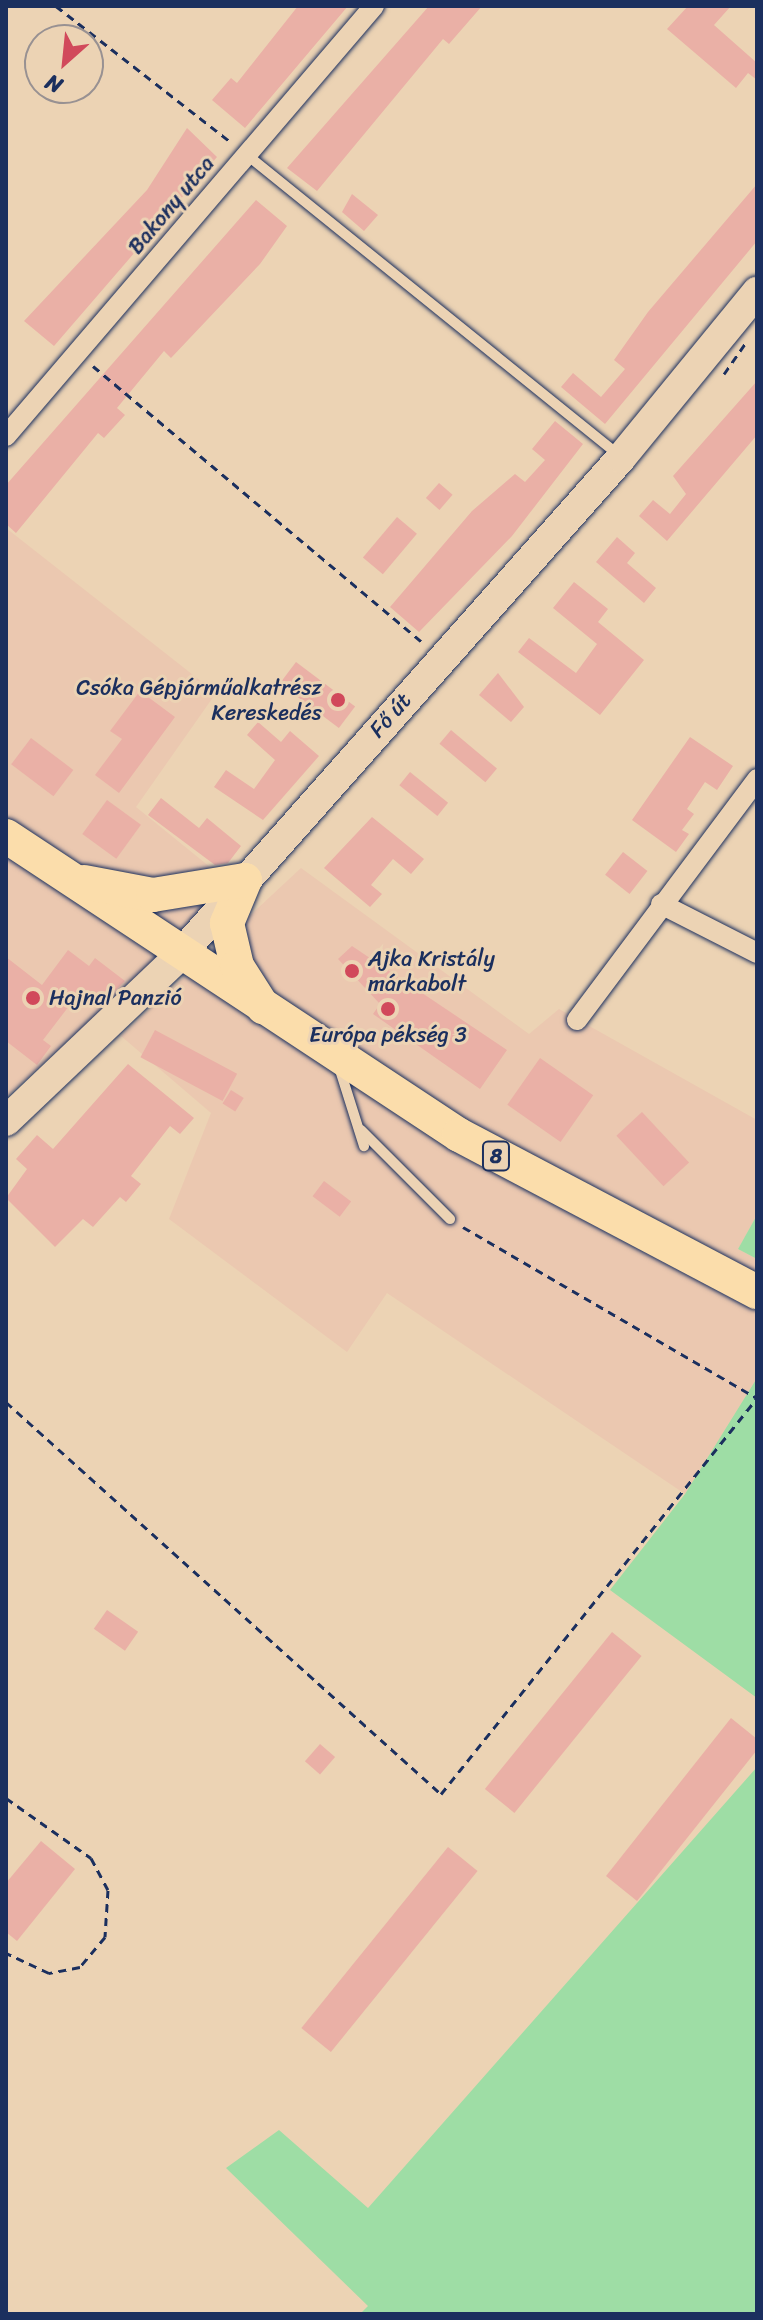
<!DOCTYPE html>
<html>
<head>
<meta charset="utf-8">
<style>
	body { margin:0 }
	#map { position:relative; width:763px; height:2320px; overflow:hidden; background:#ecd3b4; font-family:Sriracha,sans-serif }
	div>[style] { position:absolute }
	.built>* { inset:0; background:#ebc8b0 }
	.green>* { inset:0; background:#9edda5 }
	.building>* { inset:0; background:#eab0a6; transform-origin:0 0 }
	.path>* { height:3px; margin-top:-1.5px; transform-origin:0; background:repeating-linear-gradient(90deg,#1b2f5e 0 8px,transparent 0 14px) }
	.roads { filter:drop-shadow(0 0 2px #1b2f5e) drop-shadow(0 0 2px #1b2f5e) }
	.lane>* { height:10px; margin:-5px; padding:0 5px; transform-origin:5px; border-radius:5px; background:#ecd3b4 }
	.street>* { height:20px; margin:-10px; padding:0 10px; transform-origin:10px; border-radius:10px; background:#ecd3b4 }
	.secondary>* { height:30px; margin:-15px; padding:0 15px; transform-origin:15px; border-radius:15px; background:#ecd3b4 }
	.primary>* { height:34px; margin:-17px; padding:0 17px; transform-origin:17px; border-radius:17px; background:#fbddab }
	.dots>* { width:22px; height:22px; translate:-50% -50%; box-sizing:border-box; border:4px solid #ecd3b4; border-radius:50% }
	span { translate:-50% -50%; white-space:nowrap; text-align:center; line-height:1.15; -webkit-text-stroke:6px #ecd3b4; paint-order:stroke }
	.shield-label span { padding:2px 6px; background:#ecd3b4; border:2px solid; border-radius:6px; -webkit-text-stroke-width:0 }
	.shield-label { font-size:20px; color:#1b2f5e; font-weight:700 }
	.street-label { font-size:22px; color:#1b2f5e }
	.poi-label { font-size:22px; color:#1b2f5e }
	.right { translate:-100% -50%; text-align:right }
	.left { translate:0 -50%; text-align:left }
	.frame { position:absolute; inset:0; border:8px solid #1b2f5e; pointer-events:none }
	.north { position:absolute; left:24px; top:24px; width:80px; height:80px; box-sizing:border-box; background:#ecd3b4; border:2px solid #989192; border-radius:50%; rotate:207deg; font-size:22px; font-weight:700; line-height:32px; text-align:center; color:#1b2f5e }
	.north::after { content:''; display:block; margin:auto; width:28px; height:36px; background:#d1495b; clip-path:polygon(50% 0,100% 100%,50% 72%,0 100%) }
</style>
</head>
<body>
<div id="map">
	<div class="built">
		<i style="clip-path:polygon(6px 528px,216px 693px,136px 807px,226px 880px,159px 958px,6px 1097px)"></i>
		<i style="clip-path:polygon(301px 868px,529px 1034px,559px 1009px,757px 1120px,757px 1215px,738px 1249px,757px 1259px,757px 1378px,685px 1494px,387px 1293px,347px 1352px,169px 1219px,211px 1113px,121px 1036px)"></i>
	</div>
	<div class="green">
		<i style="clip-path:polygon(757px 1215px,757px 1259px,738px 1249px)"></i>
		<i style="clip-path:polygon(757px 1378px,757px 1698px,610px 1590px,685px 1494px)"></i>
		<i style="clip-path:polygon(757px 1767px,757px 2314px,360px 2314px,368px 2306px,226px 2168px,279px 2130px,368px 2208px)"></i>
	</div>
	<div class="building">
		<i style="clip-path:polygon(298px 6px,348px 6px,245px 128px,212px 100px,231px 78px,237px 83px)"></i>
		<i style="clip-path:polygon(429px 6px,482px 6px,449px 44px,443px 39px,317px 191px,287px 168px)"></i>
		<i style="clip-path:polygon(688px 6px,731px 6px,714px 25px,757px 63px,757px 80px,748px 73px,736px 88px,667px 29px)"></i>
		<i style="clip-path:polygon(187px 128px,217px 157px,54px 346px,24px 321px,147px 190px)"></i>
		<i style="clip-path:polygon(757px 184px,757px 241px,605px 424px,561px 387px,573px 373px,601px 397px,625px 369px,614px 360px,648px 312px)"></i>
		<i style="clip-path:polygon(352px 194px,378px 215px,364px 231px,342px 212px)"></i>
		<i style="clip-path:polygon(256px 200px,287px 226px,260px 264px,171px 358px,164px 351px,117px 408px,125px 415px,104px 438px,98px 433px,16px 533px,6px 524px,6px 485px)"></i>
		<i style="clip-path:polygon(757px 381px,757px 435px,667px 541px,639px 516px,653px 500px,670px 514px,686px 494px,673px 476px)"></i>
		<i style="clip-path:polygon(555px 421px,583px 444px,512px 536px,419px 632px,390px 607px,472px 511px,515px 474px,525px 482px,545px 460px,532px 449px)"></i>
		<i style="left:439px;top:483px;width:18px;height:20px;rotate:41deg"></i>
		<i style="left:397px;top:517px;width:26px;height:53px;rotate:40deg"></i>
		<i style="clip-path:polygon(617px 537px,635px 553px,627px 563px,656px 588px,644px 603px,596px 562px)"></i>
		<i style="clip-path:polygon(574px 582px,608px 609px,598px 622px,644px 660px,600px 715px,518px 652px,529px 638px,576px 673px,597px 644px,553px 608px)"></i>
		<i style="left:296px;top:662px;width:74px;height:27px;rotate:37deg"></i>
		<i style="clip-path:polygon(498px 673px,524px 707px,511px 722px,479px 695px)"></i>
		<i style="clip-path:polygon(140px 691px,175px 717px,119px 793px,95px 775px,122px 739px,110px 731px)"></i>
		<i style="clip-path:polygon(258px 722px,281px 742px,290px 731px,319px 756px,263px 820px,214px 787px,226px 770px,254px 789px,275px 760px,247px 735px)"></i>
		<i style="left:451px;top:730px;width:60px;height:18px;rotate:40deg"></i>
		<i style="clip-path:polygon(690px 737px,733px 766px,717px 790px,705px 782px,687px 809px,694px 814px,682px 830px,689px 834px,676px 852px,632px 820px)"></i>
		<i style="left:31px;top:738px;width:53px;height:33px;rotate:37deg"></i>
		<i style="left:410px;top:772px;width:49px;height:17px;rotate:39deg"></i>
		<i style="clip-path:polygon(161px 798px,199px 828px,207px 818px,241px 846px,228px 863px,215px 865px,148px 815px)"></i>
		<i style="left:107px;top:800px;width:42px;height:42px;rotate:36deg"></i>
		<i style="clip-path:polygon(372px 817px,424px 859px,411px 874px,393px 859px,371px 885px,382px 894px,370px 907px,324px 868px)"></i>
		<i style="left:623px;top:852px;width:31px;height:29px;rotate:38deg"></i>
		<i style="clip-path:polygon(352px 946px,507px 1050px,480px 1089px,373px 1014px,380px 1004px,338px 959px)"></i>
		<i style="clip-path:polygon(68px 950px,89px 966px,95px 958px,125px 981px,98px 1008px,79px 993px,43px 1040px,51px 1046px,37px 1065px,6px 1041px,6px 957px,42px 985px)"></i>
		<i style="left:155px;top:1030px;width:93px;height:31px;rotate:28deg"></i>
		<i style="left:540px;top:1058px;width:65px;height:57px;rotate:35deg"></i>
		<i style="clip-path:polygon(128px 1064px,194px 1118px,180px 1134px,170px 1126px,131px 1176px,141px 1184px,126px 1202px,120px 1197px,93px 1227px,83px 1219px,55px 1247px,6px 1198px,27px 1169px,16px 1159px,37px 1135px,53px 1149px)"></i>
		<i style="left:231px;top:1090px;width:15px;height:16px;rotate:32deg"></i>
		<i style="left:642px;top:1112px;width:69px;height:35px;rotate:47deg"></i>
		<i style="left:324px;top:1181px;width:34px;height:19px;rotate:37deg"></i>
		<i style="left:107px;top:1610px;width:38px;height:23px;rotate:35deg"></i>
		<i style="left:612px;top:1632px;width:38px;height:202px;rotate:39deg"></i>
		<i style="clip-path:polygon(731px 1718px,757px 1739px,757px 1750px,637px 1901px,606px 1876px)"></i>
		<i style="left:320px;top:1744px;width:20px;height:23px;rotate:41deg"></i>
		<i style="clip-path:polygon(41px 1841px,75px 1869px,17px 1941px,6px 1932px,6px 1883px)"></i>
		<i style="left:448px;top:1847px;width:38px;height:233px;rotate:39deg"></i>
	</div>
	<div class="path">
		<i style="left:56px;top:6px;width:222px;rotate:37.9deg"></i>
		<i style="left:93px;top:366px;width:432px;rotate:40deg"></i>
		<i style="left:724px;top:374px;width:40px;rotate:-55.1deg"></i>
		<i style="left:463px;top:1227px;width:340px;rotate:30.2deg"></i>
		<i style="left:6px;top:1402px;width:586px;rotate:42.02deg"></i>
		<i style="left:441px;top:1794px;width:507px;rotate:-51.41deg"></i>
		<i style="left:6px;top:1798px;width:104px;rotate:35.2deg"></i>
		<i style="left:91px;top:1858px;width:36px;rotate:62deg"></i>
		<i style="left:108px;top:1890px;width:47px;rotate:93.7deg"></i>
		<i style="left:105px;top:1937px;width:39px;rotate:130deg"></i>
		<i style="left:80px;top:1967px;width:32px;rotate:169deg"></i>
		<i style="left:49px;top:1973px;width:47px;rotate:-155.1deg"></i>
	</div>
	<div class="roads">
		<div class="lane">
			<i style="left:247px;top:155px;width:479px;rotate:38.9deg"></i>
			<i style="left:340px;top:1070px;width:80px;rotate:72.5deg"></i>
			<i style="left:361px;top:1130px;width:126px;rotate:45deg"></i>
		</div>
		<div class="street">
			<i style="left:6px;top:436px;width:566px;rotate:-49.44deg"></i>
			<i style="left:661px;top:904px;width:108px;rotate:27deg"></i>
			<i style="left:577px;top:1020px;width:301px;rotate:-53.2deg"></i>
		</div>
		<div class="secondary">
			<i style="left:6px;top:1121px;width:239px;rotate:-43.6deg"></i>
			<i style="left:179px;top:956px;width:666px;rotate:-48.41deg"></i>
			<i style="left:621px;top:458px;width:215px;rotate:-50.7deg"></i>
		</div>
		<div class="primary">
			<i style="left:6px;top:836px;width:543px;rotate:33.43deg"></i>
			<i style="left:459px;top:1135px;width:337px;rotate:27.8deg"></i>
			<i style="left:245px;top:880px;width:47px;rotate:112.7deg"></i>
			<i style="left:227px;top:923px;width:44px;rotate:76.9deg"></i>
			<i style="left:237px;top:966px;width:49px;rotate:57.6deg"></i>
			<i style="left:84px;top:882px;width:70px;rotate:10.7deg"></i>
			<i style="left:153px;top:895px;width:93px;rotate:-9.3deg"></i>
		</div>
	</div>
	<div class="dots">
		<i style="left:338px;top:700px;background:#d1495b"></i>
		<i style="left:352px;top:971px;background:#d1495b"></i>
		<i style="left:33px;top:998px;background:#d1495b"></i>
		<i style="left:388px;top:1009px;background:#d1495b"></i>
	</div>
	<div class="shield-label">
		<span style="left:496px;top:1156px">8</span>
	</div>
	<div class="street-label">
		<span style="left:171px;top:205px;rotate:-50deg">Bakony utca</span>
		<span style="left:390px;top:715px;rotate:-49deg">Fő út</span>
	</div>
	<div class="poi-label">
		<span class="right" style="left:322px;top:700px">Csóka Gépjárműalkatrész<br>Kereskedés</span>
		<span class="left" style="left:368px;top:971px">Ajka Kristály<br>márkabolt</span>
		<span class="left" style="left:49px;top:998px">Hajnal Panzió</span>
		<span style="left:388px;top:1035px">Európa pékség 3</span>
	</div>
	<div class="frame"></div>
	<div class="north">N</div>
</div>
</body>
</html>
